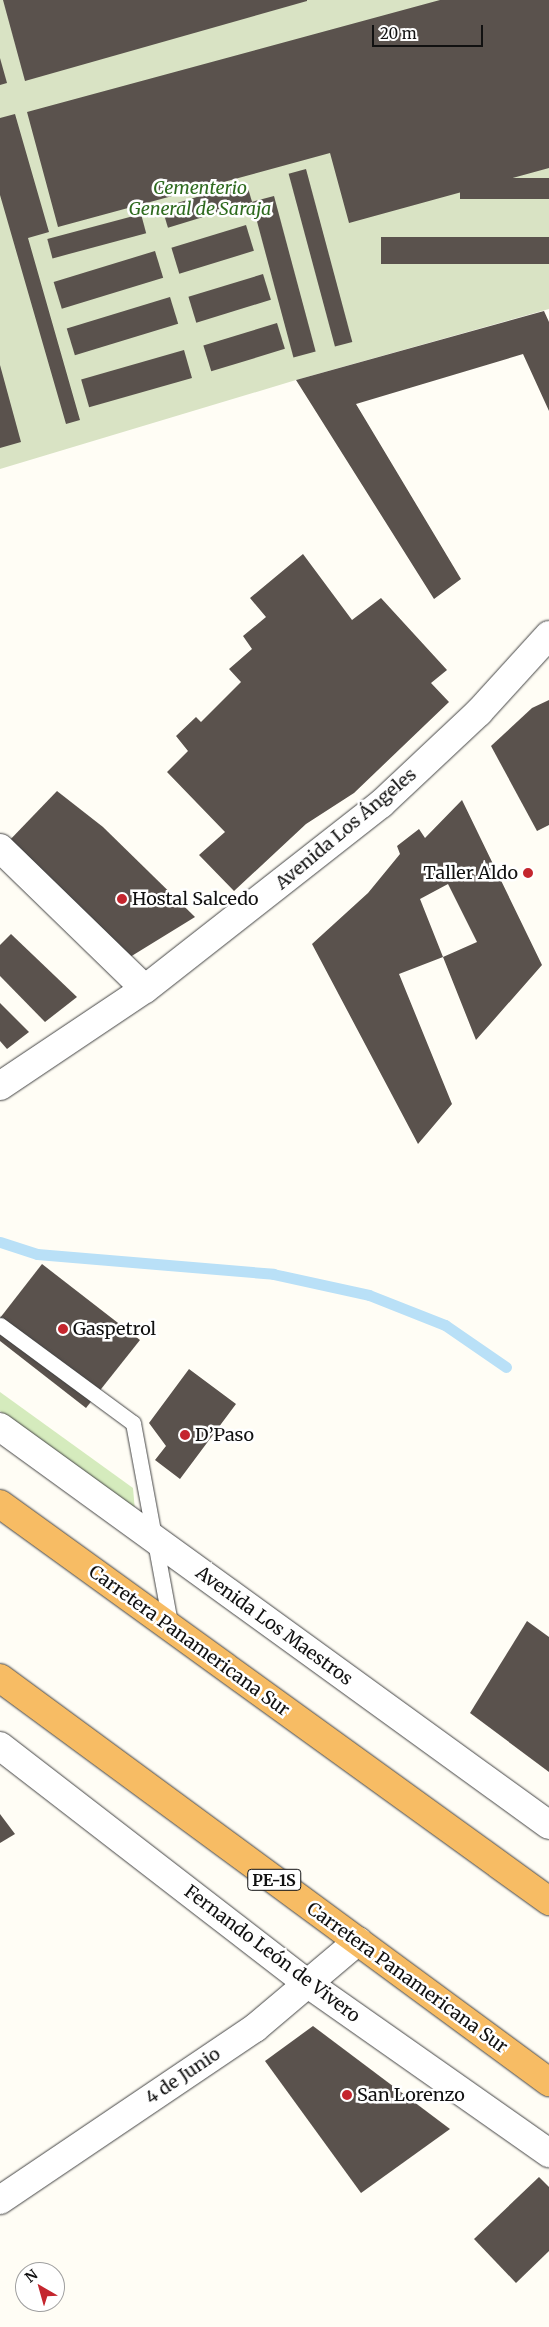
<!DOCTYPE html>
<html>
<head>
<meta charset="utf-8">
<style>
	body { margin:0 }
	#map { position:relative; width:549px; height:2327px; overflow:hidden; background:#fffdf5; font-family:Merriweather,serif }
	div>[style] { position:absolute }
	.green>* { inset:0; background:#d5ebbd }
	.cemetery>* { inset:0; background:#d9e3c4 }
	.stream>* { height:11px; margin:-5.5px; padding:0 5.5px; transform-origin:5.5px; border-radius:5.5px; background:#b9e0f7 }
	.building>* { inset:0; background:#5a524d; transform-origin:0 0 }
	.roads { filter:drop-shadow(0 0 1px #444) drop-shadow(0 0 1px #444) }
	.service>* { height:15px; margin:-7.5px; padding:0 7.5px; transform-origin:7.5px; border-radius:7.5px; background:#fff }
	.minor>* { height:28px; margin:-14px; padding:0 14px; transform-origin:14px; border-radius:14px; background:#fff }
	.tertiary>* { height:28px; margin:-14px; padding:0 14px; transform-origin:14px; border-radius:14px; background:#fff }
	.trunk>* { height:28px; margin:-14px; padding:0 14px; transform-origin:14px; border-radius:14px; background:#f7bc64 }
	.dots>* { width:14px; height:14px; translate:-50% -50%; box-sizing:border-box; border:2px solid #fff; border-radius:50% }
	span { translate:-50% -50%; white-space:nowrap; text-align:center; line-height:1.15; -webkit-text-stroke:5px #fff; paint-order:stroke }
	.shield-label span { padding:1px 4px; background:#fff; border:1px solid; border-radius:4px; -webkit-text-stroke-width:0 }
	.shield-label { font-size:16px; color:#111; font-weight:700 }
	.park-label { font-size:18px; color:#2f6b1f; font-style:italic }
	.street-label { font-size:18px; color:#111 }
	.poi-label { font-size:18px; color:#111 }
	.right { translate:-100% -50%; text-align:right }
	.left { translate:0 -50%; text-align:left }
	.north { position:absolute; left:15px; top:2262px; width:50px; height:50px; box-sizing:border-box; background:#fff; border:1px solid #a0a0a0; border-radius:50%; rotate:322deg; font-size:14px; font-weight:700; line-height:20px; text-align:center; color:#111 }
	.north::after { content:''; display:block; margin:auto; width:18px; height:22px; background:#c4262e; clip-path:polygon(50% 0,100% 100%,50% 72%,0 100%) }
	.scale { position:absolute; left:372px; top:25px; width:111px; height:22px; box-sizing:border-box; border:2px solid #111; border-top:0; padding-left:6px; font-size:15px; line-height:18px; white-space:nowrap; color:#111; -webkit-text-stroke:4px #fff; paint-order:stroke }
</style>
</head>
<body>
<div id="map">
	<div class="green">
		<i style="clip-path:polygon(0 1392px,133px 1488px,135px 1511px,0 1411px)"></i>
	</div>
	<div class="cemetery">
		<i style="clip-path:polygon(0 0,549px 0,549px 309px,296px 380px,0 469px)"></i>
	</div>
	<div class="stream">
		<i style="left:0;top:1242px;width:39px;rotate:18deg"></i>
		<i style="left:37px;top:1254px;width:237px;rotate:4.8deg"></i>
		<i style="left:273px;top:1274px;width:98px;rotate:12.3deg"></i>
		<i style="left:369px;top:1295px;width:82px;rotate:21.5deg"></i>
		<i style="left:445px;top:1325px;width:74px;rotate:34.5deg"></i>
	</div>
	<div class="building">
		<i style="clip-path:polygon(3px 0,307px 0,307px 1px,25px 81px)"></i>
		<i style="clip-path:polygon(440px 0,549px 0,549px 168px,349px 223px,330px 153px,58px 227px,27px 112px)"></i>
		<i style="clip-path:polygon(0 58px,7px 83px,0 85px)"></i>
		<i style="clip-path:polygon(15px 114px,49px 232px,28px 238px,80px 420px,66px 424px,0 195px,0 118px)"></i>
		<i style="left:306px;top:169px;width:179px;height:18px;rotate:75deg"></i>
		<i style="left:549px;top:178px;width:21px;height:89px;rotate:90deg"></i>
		<i style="left:246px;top:182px;width:21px;height:88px;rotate:73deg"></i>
		<i style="left:274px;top:196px;width:161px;height:23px;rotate:75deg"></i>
		<i style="left:141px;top:214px;width:20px;height:97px;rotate:75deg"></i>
		<i style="left:246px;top:225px;width:27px;height:78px;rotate:73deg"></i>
		<i style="left:549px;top:237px;width:27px;height:168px;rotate:90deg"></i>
		<i style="left:155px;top:251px;width:28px;height:106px;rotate:73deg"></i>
		<i style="left:263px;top:274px;width:27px;height:78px;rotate:73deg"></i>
		<i style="left:170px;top:297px;width:28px;height:108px;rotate:73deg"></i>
		<i style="clip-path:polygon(544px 311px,549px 322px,549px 411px,523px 354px,356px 404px,461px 579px,434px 599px,296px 380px)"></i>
		<i style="left:277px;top:323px;width:27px;height:77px;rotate:73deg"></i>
		<i style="left:184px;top:350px;width:29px;height:107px;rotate:74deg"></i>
		<i style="clip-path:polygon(0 365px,21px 442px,0 448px)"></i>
		<i style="clip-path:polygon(303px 554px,352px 620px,381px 598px,447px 670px,431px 683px,449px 702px,354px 793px,306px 824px,234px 891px,199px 855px,225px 832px,167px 772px,188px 751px,176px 736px,196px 717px,201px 722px,241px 682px,229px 669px,252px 649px,243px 636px,266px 617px,250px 598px)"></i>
		<i style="clip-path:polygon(549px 700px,549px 825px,537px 831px,491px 746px,532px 708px)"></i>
		<i style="clip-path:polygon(57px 791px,103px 827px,195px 917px,130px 957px,6px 844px)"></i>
		<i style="clip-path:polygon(evenodd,462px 800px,542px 965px,476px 1040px,443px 957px,399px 974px,452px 1104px,418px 1144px,312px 944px,368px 893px,400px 854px,397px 846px,419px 829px,425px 838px,462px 800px,448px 884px,477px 942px,443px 957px,420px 899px,448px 884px)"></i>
		<i style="clip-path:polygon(11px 934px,77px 997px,45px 1022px,0 976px,0 945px)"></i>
		<i style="clip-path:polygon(0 1003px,29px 1032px,7px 1049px,0 1041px)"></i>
		<i style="clip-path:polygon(42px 1264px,140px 1340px,86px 1408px,0 1341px,0 1318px)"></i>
		<i style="clip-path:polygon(189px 1369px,236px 1404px,180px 1479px,155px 1460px,166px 1446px,149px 1423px)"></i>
		<i style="clip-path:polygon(527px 1621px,549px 1637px,549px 1772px,470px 1713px)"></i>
		<i style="clip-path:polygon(0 1814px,15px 1834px,0 1843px)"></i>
		<i style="clip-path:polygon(313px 2026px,450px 2129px,361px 2193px,265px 2061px)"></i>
		<i style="clip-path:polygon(539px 2177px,549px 2187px,549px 2251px,516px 2283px,474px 2239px)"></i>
	</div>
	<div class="roads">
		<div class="service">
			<i style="left:0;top:1325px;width:165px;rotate:36.4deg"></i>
			<i style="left:133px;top:1423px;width:208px;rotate:79.5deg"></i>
		</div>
		<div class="minor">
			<i style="left:0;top:848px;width:202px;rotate:44.2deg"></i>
			<i style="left:0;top:1427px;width:678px;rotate:35.94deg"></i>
			<i style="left:0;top:1746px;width:388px;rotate:37.7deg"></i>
			<i style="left:307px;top:1983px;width:296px;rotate:35.1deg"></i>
			<i style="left:0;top:2200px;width:308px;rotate:-34deg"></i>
			<i style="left:255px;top:2028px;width:135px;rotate:-40.2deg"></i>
		</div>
		<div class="tertiary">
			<i style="left:0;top:1086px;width:174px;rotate:-33.8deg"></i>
			<i style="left:145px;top:989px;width:300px;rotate:-38.1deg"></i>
			<i style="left:381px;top:804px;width:134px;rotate:-43.2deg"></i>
			<i style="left:479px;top:712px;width:104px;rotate:-47.7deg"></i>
		</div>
		<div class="trunk">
			<i style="left:0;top:1504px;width:678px;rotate:35.87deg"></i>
			<i style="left:0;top:1678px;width:682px;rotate:36.35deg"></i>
		</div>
	</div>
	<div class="dots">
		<i style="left:528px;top:873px;background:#c4262e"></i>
		<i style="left:122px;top:899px;background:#c4262e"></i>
		<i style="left:63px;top:1329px;background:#c4262e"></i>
		<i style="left:185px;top:1435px;background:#c4262e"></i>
		<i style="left:347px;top:2095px;background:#c4262e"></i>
	</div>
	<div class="shield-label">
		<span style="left:274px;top:1880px">PE-1S</span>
	</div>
	<div class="park-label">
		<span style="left:200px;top:199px">Cementerio<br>General de Saraja</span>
	</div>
	<div class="street-label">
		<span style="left:346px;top:829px;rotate:-40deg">Avenida Los Ángeles</span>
		<span style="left:274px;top:1626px;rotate:36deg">Avenida Los Maestros</span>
		<span style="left:189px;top:1641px;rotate:36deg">Carretera Panamericana Sur</span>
		<span style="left:272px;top:1954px;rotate:37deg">Fernando León de Vivero</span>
		<span style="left:407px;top:1978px;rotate:36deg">Carretera Panamericana Sur</span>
		<span style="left:183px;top:2076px;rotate:-34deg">4 de Junio</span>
	</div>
	<div class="poi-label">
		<span class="right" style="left:518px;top:873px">Taller Aldo</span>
		<span class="left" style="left:132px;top:899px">Hostal Salcedo</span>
		<span class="left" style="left:73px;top:1329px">Gaspetrol</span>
		<span class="left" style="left:195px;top:1435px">D’Paso</span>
		<span class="left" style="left:357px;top:2095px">San Lorenzo</span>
	</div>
	<div class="north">N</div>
	<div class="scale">20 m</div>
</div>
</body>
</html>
